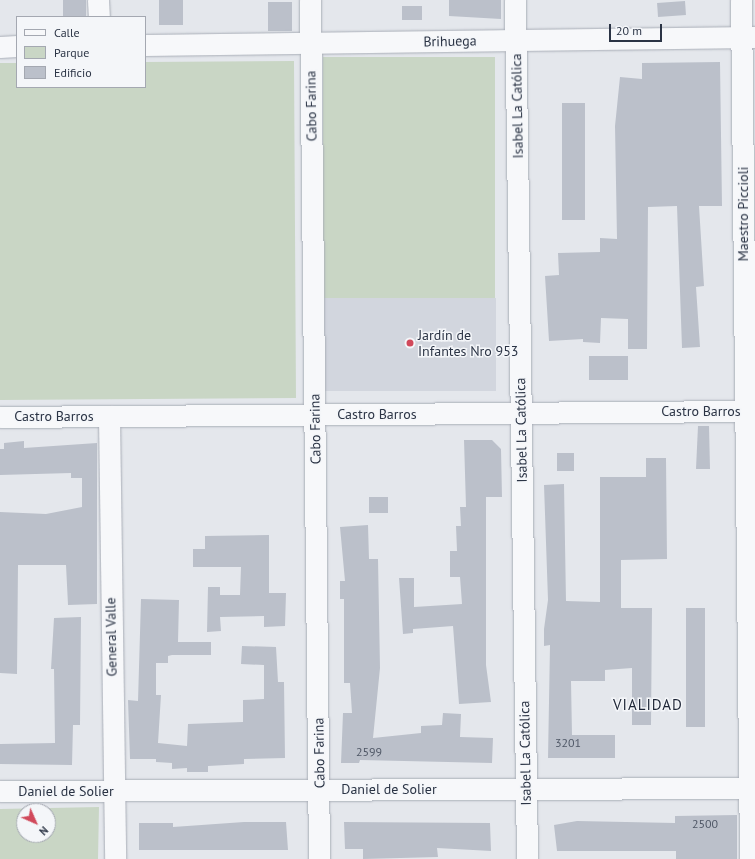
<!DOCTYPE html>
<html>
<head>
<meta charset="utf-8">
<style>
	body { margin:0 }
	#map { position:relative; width:755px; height:859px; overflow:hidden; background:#e4e7ec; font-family:"PT Sans",sans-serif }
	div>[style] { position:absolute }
	.built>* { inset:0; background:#d2d6de; transform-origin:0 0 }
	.green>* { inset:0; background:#c9d6c5; transform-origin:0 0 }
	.building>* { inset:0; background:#bbc0ca; transform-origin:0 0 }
	.roads { filter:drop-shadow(0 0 1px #a9aeb7) drop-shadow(0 0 1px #a9aeb7) }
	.minor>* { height:21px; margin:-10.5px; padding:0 10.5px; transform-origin:10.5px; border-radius:10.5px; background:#f7f8fa }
	.dots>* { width:11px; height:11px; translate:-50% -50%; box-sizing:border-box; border:2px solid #f4f6f9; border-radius:50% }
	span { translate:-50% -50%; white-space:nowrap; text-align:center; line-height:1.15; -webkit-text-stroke:3px #f4f6f9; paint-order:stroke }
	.number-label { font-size:12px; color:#4f5766 }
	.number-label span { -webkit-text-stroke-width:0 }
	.street-label { font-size:14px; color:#2b3445 }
	.poi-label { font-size:14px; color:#2b3445 }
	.left { translate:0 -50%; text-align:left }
	.neighbourhood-label { font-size:15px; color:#1d2536; letter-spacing:1px }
	.legend { position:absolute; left:16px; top:16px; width:130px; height:72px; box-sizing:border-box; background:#f4f6f9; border:1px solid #a4a8b1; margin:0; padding:5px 7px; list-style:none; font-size:12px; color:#2b3445 }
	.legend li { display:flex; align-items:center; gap:8px; height:20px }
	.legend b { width:20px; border:1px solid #a4a8b1 }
	.north { position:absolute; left:16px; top:803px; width:40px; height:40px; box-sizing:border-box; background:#f4f6f9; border:1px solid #a4a8b1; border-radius:50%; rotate:135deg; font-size:11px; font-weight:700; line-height:16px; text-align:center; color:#2b3445 }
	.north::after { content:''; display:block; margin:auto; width:14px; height:18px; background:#d1495b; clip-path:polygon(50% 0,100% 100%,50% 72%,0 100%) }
	.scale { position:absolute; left:609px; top:24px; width:53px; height:18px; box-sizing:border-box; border:2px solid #2b3445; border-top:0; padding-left:5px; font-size:12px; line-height:14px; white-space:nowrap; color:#2b3445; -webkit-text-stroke:3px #f4f6f9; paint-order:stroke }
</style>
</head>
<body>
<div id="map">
	<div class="built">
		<i style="left:496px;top:298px;width:93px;height:172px;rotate:90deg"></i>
	</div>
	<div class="green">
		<i style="left:495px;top:57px;width:241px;height:172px;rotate:90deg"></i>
		<i style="clip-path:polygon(294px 61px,296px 398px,0 400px,0 63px,17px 63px,17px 87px,145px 87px,145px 62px)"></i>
		<i style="clip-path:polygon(evenodd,99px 807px,98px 859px,0 859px,0 809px,99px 807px,24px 811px,48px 811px,48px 835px,24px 835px,24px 811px)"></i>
	</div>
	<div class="building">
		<i style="left:63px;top:0;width:23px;height:17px"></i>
		<i style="left:159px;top:0;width:24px;height:25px"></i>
		<i style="clip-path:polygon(449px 0,501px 0,501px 19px,449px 16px)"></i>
		<i style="left:685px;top:1px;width:14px;height:28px;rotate:86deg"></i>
		<i style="left:268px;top:2px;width:24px;height:29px"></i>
		<i style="left:402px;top:6px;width:20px;height:14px"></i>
		<i style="clip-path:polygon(720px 62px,722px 206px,699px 206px,704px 286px,696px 287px,700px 347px,682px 348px,677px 206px,648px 207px,647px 349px,628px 349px,628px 319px,601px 318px,600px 343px,583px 342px,583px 339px,549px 341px,545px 276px,559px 275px,558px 253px,600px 252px,600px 238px,617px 239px,615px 126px,620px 77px,642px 79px,642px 63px)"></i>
		<i style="left:562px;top:103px;width:23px;height:117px"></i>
		<i style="left:628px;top:356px;width:24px;height:39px;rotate:90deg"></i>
		<i style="clip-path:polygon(698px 426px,709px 426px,710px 469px,696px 469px)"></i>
		<i style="clip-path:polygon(464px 440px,492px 440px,501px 449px,502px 497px,486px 497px,486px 665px,491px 702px,459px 704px,453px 626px,413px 629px,413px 633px,403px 634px,399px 578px,414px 578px,414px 607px,462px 604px,460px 577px,450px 577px,450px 551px,457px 551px,456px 526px,461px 526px,460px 507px,466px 507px)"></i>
		<i style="clip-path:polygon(24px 441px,24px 448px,97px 443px,97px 604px,68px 605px,66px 565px,18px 565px,17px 674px,0 673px,0 512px,46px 514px,82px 507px,82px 478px,71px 478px,71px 473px,0 475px,0 449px,4px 449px,4px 443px)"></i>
		<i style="left:557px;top:453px;width:17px;height:18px"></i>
		<i style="clip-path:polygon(646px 458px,666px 458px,667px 559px,621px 560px,621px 608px,652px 608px,651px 725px,632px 725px,632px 668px,605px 670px,605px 681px,571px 681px,572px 735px,615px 735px,615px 758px,548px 758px,550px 645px,544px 646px,544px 629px,548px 600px,544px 485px,564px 484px,566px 601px,600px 602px,600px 477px,646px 477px)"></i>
		<i style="left:369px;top:497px;width:19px;height:16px"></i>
		<i style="clip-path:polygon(368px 525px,369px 559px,378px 559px,380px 668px,373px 738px,421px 733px,421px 726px,442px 725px,443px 713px,461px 714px,460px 737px,493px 738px,492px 763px,360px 760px,359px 763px,341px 763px,343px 713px,352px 713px,350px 683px,344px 683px,344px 599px,340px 599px,340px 581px,345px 581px,340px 527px)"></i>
		<i style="clip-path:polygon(269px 535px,269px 593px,286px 593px,285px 626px,264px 627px,264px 616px,220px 617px,221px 631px,207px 632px,208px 587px,220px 587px,220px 595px,240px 595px,241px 567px,193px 567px,193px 549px,205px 549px,205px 536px)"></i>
		<i style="clip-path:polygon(141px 599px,179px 600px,178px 642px,211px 642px,211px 655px,172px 655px,168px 656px,168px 663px,156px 663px,156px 695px,161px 695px,158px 743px,187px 746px,188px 724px,243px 722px,243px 700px,264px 699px,264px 665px,241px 664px,242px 646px,276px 647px,278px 682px,284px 682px,285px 758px,244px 759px,244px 764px,208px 766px,208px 772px,187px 772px,187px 768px,172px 769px,172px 763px,156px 762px,156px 759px,130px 759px,128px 700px,138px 701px)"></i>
		<i style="left:686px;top:608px;width:19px;height:119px"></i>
		<i style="clip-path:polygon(81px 617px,80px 725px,73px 725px,72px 765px,0 764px,0 744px,55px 743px,54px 669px,51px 669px,54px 618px)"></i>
		<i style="clip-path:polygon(737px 815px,737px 859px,676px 859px,676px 851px,557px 851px,554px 825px,577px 821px,675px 823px,675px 816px)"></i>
		<i style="clip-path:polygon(244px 822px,286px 822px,288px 850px,139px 850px,139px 823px,173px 823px,173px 827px)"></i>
		<i style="clip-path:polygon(344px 822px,490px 823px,491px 851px,437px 848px,438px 857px,363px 859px,363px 849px,345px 849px)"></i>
	</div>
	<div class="roads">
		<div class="minor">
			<i style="left:98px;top:0;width:17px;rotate:87deg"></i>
			<i style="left:310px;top:0;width:859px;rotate:89.4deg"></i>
			<i style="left:515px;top:0;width:859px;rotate:89.2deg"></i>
			<i style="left:741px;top:0;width:859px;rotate:89.4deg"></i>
			<i style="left:145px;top:45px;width:609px;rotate:-0.75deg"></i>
			<i style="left:0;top:47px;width:17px;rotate:-3deg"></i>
			<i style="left:109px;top:416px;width:443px;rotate:89.2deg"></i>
			<i style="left:0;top:417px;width:755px;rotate:-0.46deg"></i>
			<i style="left:0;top:791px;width:755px;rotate:-0.23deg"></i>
		</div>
	</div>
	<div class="dots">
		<i style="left:410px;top:343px;background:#d1495b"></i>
	</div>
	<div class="number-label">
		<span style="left:568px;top:743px">3201</span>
		<span style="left:369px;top:752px">2599</span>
		<span style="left:705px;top:824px">2500</span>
	</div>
	<div class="street-label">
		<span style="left:450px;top:41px;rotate:-1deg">Brihuega</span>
		<span style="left:311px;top:106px;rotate:-91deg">Cabo Farina</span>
		<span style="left:517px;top:106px;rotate:-91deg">Isabel La Católica</span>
		<span style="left:743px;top:214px;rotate:-90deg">Maestro Piccioli</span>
		<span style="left:701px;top:411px">Castro Barros</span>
		<span style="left:377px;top:414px">Castro Barros</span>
		<span style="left:54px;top:416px">Castro Barros</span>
		<span style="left:315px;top:429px;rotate:-91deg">Cabo Farina</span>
		<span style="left:521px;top:430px;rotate:-91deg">Isabel La Católica</span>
		<span style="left:111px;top:637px;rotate:-91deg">General Valle</span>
		<span style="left:319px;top:753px;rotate:-91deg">Cabo Farina</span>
		<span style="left:525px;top:753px;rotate:-91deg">Isabel La Católica</span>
		<span style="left:389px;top:789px">Daniel de Solier</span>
		<span style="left:66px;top:791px">Daniel de Solier</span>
	</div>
	<div class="poi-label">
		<span class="left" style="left:418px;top:343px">Jardín de<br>Infantes Nro 953</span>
	</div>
	<div class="neighbourhood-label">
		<span style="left:648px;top:705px">VIALIDAD</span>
	</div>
	<ul class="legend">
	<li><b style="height:5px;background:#f7f8fa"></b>Calle</li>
	<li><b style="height:11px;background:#c9d6c5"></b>Parque</li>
	<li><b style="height:11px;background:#bbc0ca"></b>Edificio</li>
	</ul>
	<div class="north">N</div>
	<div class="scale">20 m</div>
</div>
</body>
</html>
